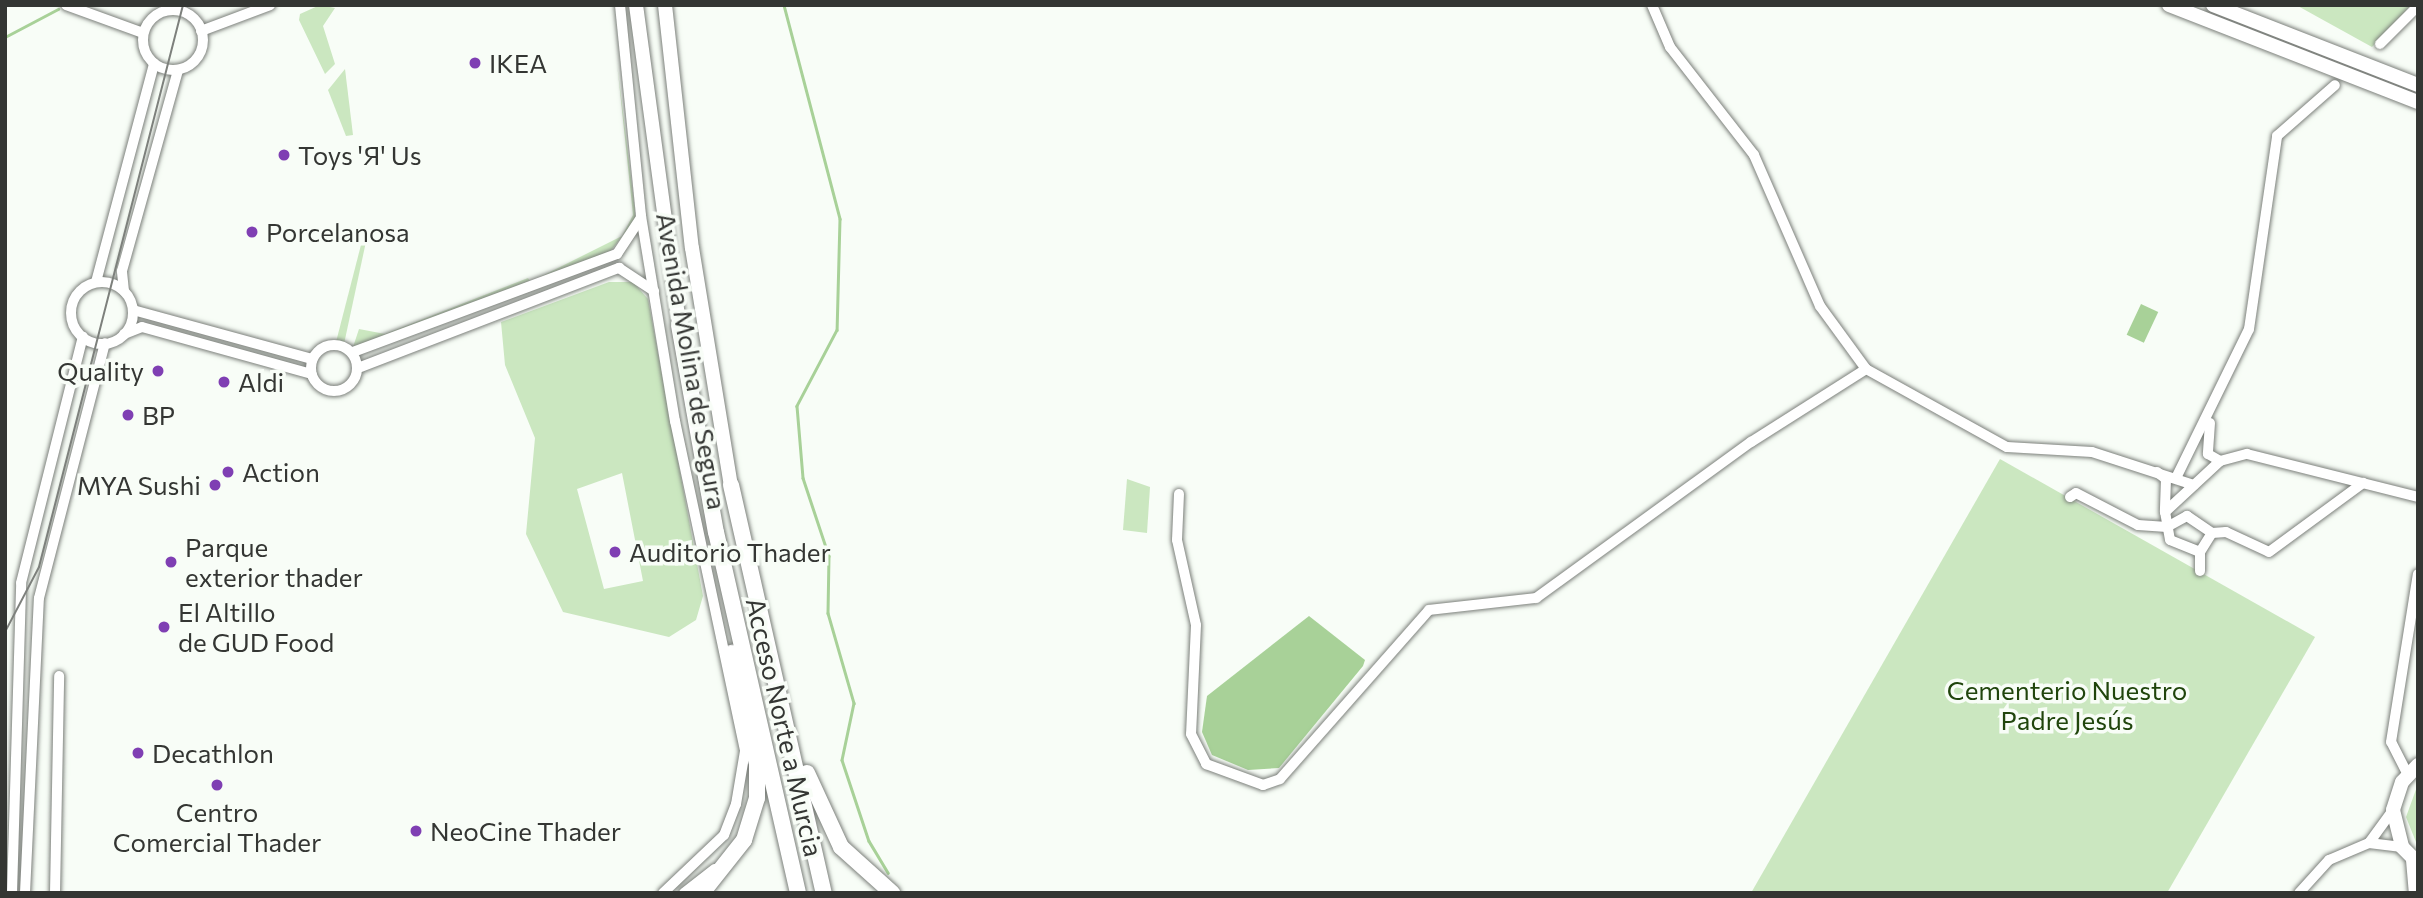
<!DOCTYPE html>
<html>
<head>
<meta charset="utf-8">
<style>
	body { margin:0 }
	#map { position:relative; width:2423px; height:898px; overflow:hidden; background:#f8fdf7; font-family:Commissioner,sans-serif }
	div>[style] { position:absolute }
	.green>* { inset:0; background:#cbe7c0 }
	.water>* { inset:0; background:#a8d198; transform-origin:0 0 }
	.stream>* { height:2.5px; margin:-1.25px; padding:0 1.25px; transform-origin:1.25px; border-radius:1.25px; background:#a8d198 }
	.roads { filter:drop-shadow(0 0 2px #7c807b) drop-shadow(0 0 2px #7c807b) }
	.minor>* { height:10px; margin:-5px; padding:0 5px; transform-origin:5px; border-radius:5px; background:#fff }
	.minor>.ring { margin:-5px; padding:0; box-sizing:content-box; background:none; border:10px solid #fff; border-radius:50% }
	.major>* { height:14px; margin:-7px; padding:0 7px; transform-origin:7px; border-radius:7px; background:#fff }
	.highway>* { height:16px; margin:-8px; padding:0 8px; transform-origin:8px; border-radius:8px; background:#fff }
	.tram>* { height:2px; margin:-1px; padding:0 1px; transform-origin:1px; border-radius:1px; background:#7d807c }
	.dots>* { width:19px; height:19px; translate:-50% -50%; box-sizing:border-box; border:4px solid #f8fdf7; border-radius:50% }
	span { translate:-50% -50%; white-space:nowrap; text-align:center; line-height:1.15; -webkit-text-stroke:7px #f8fdf7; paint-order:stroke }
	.poi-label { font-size:26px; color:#343633 }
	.left { translate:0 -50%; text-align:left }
	.right { translate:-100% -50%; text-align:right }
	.street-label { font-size:26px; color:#343633 }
	.park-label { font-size:26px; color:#20450c }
	.frame { position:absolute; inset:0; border:7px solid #343633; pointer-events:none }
</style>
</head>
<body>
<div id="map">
	<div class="green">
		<i style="clip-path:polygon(320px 5px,335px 8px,323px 26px,335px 64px,325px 74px,299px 20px,300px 14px)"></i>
		<i style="clip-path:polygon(2296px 5px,2411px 5px,2372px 47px)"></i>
		<i style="clip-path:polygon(617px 63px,636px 219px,609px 253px,538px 278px,622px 236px,633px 215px)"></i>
		<i style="clip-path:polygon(345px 69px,353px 135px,346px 136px,328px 90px)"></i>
		<i style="clip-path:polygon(367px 237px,344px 344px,336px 342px,362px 241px)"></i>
		<i style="clip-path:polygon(528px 278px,530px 281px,352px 350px,359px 329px,385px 334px)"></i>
		<i style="clip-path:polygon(evenodd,609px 282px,633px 282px,648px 299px,703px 596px,696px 620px,669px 637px,563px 612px,526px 534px,535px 438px,505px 365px,501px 322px,609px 282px,622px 473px,643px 581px,604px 589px,577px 489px,622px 473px)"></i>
		<i style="clip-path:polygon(2000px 459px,2315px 637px,2167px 893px,1751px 893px)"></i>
		<i style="clip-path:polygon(1127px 479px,1150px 487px,1147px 533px,1123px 530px)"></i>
		<i style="clip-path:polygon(2418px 784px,2418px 847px,2406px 817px)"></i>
	</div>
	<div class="water">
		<i style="left:2141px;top:304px;width:19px;height:34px;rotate:25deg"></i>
		<i style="clip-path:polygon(1309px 616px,1365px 660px,1363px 666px,1279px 768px,1248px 770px,1212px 755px,1202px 732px,1207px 696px)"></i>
	</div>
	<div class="stream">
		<i style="left:784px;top:5px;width:221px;rotate:75.3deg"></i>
		<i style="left:840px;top:219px;width:111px;rotate:91.5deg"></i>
		<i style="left:837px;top:330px;width:86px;rotate:117.8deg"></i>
		<i style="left:797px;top:406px;width:72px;rotate:85.2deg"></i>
		<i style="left:803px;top:478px;width:82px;rotate:71.6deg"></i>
		<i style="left:829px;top:556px;width:57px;rotate:91deg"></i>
		<i style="left:828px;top:613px;width:94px;rotate:73.9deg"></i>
		<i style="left:854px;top:703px;width:58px;rotate:101.9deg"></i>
		<i style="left:842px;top:760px;width:85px;rotate:71.6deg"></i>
		<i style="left:869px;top:841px;width:37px;rotate:59deg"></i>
		<i style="left:5px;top:37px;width:60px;rotate:-27.8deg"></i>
	</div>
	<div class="roads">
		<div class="minor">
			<i style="left:66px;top:5px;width:82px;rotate:20deg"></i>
			<i style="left:620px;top:5px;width:212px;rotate:84.3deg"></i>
			<i style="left:641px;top:216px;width:208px;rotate:80.6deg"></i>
			<i style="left:675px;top:421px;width:337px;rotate:78deg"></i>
			<i style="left:745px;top:751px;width:54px;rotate:99.6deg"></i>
			<i style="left:736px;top:804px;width:33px;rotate:111deg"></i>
			<i style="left:724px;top:835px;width:84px;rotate:136.4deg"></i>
			<i style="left:1652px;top:5px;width:46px;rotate:66.8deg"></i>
			<i style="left:1670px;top:47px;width:137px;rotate:52.1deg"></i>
			<i style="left:1754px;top:155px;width:165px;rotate:66.4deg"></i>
			<i style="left:1820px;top:306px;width:78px;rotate:53.9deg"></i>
			<i style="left:1866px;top:369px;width:161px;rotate:29deg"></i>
			<i style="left:2007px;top:447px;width:85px;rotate:3.4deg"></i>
			<i style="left:2092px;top:452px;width:107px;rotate:17.9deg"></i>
			<i class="ring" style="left:143px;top:10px;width:50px;height:50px"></i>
			<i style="left:201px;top:31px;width:74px;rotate:-20.6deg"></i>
			<i style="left:2380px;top:44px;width:54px;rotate:-45deg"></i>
			<i style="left:96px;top:282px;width:226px;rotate:-75.1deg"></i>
			<i class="ring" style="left:71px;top:282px;width:52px;height:52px"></i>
			<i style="left:124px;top:291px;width:20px;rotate:-96deg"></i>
			<i style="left:122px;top:271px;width:209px;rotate:-74.4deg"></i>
			<i style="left:133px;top:310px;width:186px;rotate:15.3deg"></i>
			<i style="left:124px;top:334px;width:19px;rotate:-21deg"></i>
			<i style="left:142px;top:327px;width:176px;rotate:15.5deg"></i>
			<i class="ring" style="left:311px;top:345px;width:36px;height:36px"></i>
			<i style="left:353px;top:352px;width:282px;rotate:-20.4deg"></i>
			<i style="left:617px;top:254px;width:42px;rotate:-56.7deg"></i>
			<i style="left:358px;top:368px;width:280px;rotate:-21deg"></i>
			<i style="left:619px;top:268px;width:42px;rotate:33.3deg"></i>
			<i style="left:2210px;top:423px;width:31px;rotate:94deg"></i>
			<i style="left:2208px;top:454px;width:14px;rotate:30deg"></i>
			<i style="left:2157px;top:472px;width:11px;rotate:38deg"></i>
			<i style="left:2166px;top:479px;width:33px;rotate:92deg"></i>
			<i style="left:2176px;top:478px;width:166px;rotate:-63.9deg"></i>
			<i style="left:2249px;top:329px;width:195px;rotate:-81.7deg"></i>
			<i style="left:2277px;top:136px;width:77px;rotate:-41.3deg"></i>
			<i style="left:1179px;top:494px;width:46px;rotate:92.5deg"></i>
			<i style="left:1177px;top:540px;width:87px;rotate:77.4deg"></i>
			<i style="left:1196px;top:625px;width:109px;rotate:92.6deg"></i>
			<i style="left:1191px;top:734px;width:34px;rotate:63deg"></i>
			<i style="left:1206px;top:764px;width:61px;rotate:20.2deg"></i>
			<i style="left:1263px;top:785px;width:18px;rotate:-19deg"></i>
			<i style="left:1280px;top:779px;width:225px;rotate:-48.6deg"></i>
			<i style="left:1429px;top:610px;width:108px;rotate:-6.4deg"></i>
			<i style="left:1536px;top:598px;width:266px;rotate:-36deg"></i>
			<i style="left:1751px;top:442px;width:136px;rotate:-32.4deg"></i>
			<i style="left:2070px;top:497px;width:7px;rotate:-34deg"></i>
			<i style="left:2076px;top:493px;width:70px;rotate:27.3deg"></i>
			<i style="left:2138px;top:525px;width:29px;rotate:4deg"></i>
			<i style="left:2167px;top:527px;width:23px;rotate:-29deg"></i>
			<i style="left:2187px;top:516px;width:30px;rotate:34deg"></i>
			<i style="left:2212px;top:533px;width:14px;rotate:-4deg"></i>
			<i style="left:2226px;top:532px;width:47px;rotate:24.9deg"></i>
			<i style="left:2269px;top:552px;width:117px;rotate:-36.3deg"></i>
			<i style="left:2200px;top:552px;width:32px;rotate:-158deg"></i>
			<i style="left:2170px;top:540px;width:28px;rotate:-100deg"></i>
			<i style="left:2165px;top:512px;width:75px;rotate:-42.8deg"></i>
			<i style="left:2220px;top:461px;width:28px;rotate:-15deg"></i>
			<i style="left:2247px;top:454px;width:176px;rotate:14.1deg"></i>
			<i style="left:2200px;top:571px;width:19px;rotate:-90deg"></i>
			<i style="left:2200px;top:552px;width:22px;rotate:-58deg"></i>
			<i style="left:2408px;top:775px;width:37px;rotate:-117deg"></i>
			<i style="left:2391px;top:742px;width:170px;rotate:-80.9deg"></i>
			<i style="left:2369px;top:843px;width:33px;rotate:7deg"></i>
			<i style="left:12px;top:893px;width:310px;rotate:-88.3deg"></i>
			<i style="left:21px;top:583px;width:254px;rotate:-75.9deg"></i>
			<i style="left:25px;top:893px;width:295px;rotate:-87.3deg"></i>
			<i style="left:39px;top:598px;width:263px;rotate:-75.5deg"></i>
			<i style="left:55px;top:893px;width:217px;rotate:-88.9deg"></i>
			<i style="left:684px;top:893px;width:39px;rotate:-38deg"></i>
			<i style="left:2299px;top:893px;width:45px;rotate:-47.7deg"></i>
			<i style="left:2329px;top:860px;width:43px;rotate:-23deg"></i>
			<i style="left:2369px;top:843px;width:41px;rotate:-54deg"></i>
		</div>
		<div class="major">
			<i style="left:636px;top:5px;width:323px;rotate:82.3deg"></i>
			<i style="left:665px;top:5px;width:244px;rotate:83.7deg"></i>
			<i style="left:692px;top:248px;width:240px;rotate:80.7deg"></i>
			<i style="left:2169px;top:5px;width:267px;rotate:21.3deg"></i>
			<i style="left:2213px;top:5px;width:220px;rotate:21.3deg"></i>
			<i style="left:2418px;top:765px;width:23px;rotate:133deg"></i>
			<i style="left:2402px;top:782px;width:29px;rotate:108deg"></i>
			<i style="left:2393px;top:810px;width:38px;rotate:76deg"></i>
			<i style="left:2402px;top:847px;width:23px;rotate:45deg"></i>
			<i style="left:2413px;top:860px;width:33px;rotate:85deg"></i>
		</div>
		<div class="highway">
			<i style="left:679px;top:325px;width:210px;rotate:79.9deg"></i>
			<i style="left:716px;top:532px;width:370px;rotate:77.2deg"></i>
			<i style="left:731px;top:485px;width:418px;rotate:77.2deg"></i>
			<i style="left:807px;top:773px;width:81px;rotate:65.3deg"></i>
			<i style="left:841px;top:847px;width:69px;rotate:42deg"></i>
			<i style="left:702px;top:893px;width:68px;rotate:-51.6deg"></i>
			<i style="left:744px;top:840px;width:44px;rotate:-72.8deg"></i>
			<i style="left:757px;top:798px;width:34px;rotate:-90deg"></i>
			<i style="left:757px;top:764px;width:114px;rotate:-102.7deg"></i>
		</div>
	</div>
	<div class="tram">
		<i style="left:5px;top:632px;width:73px;rotate:-62.4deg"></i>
		<i style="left:39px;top:567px;width:580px;rotate:-75.63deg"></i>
	</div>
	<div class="dots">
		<i style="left:475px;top:63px;background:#7f3fb3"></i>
		<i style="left:284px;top:155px;background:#7f3fb3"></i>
		<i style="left:252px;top:232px;background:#7f3fb3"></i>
		<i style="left:158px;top:371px;background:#7f3fb3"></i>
		<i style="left:224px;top:382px;background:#7f3fb3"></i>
		<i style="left:128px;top:415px;background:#7f3fb3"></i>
		<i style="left:228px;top:472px;background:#7f3fb3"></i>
		<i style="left:215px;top:485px;background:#7f3fb3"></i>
		<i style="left:615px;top:552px;background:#7f3fb3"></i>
		<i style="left:171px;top:562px;background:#7f3fb3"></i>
		<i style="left:164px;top:627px;background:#7f3fb3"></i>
		<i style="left:138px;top:753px;background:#7f3fb3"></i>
		<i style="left:217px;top:785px;background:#7f3fb3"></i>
		<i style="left:416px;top:831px;background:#7f3fb3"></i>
	</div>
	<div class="poi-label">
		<span class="left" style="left:489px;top:63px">IKEA</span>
		<span class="left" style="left:298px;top:155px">Toys 'Я' Us</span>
		<span class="left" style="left:266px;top:232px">Porcelanosa</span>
		<span class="right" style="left:144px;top:371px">Quality</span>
		<span class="left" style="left:238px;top:382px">Aldi</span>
		<span class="left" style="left:142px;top:415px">BP</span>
		<span class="left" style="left:242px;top:472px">Action</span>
		<span class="right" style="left:201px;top:485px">MYA Sushi</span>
		<span class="left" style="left:185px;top:562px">Parque<br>exterior thader</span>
		<span class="left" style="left:629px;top:552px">Auditorio Thader</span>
		<span class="left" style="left:178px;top:627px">El Altillo<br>de GUD Food</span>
		<span class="left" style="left:152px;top:753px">Decathlon</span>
		<span style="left:217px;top:827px">Centro<br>Comercial Thader</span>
		<span class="left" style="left:430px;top:831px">NeoCine Thader</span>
	</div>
	<div class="street-label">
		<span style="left:692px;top:361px;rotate:80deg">Avenida Molina de Segura</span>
		<span style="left:785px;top:727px;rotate:77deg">Acceso Norte a Murcia</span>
	</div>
	<div class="park-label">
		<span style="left:2067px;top:705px">Cementerio Nuestro<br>Padre Jesús</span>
	</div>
	<div class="frame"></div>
</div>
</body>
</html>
